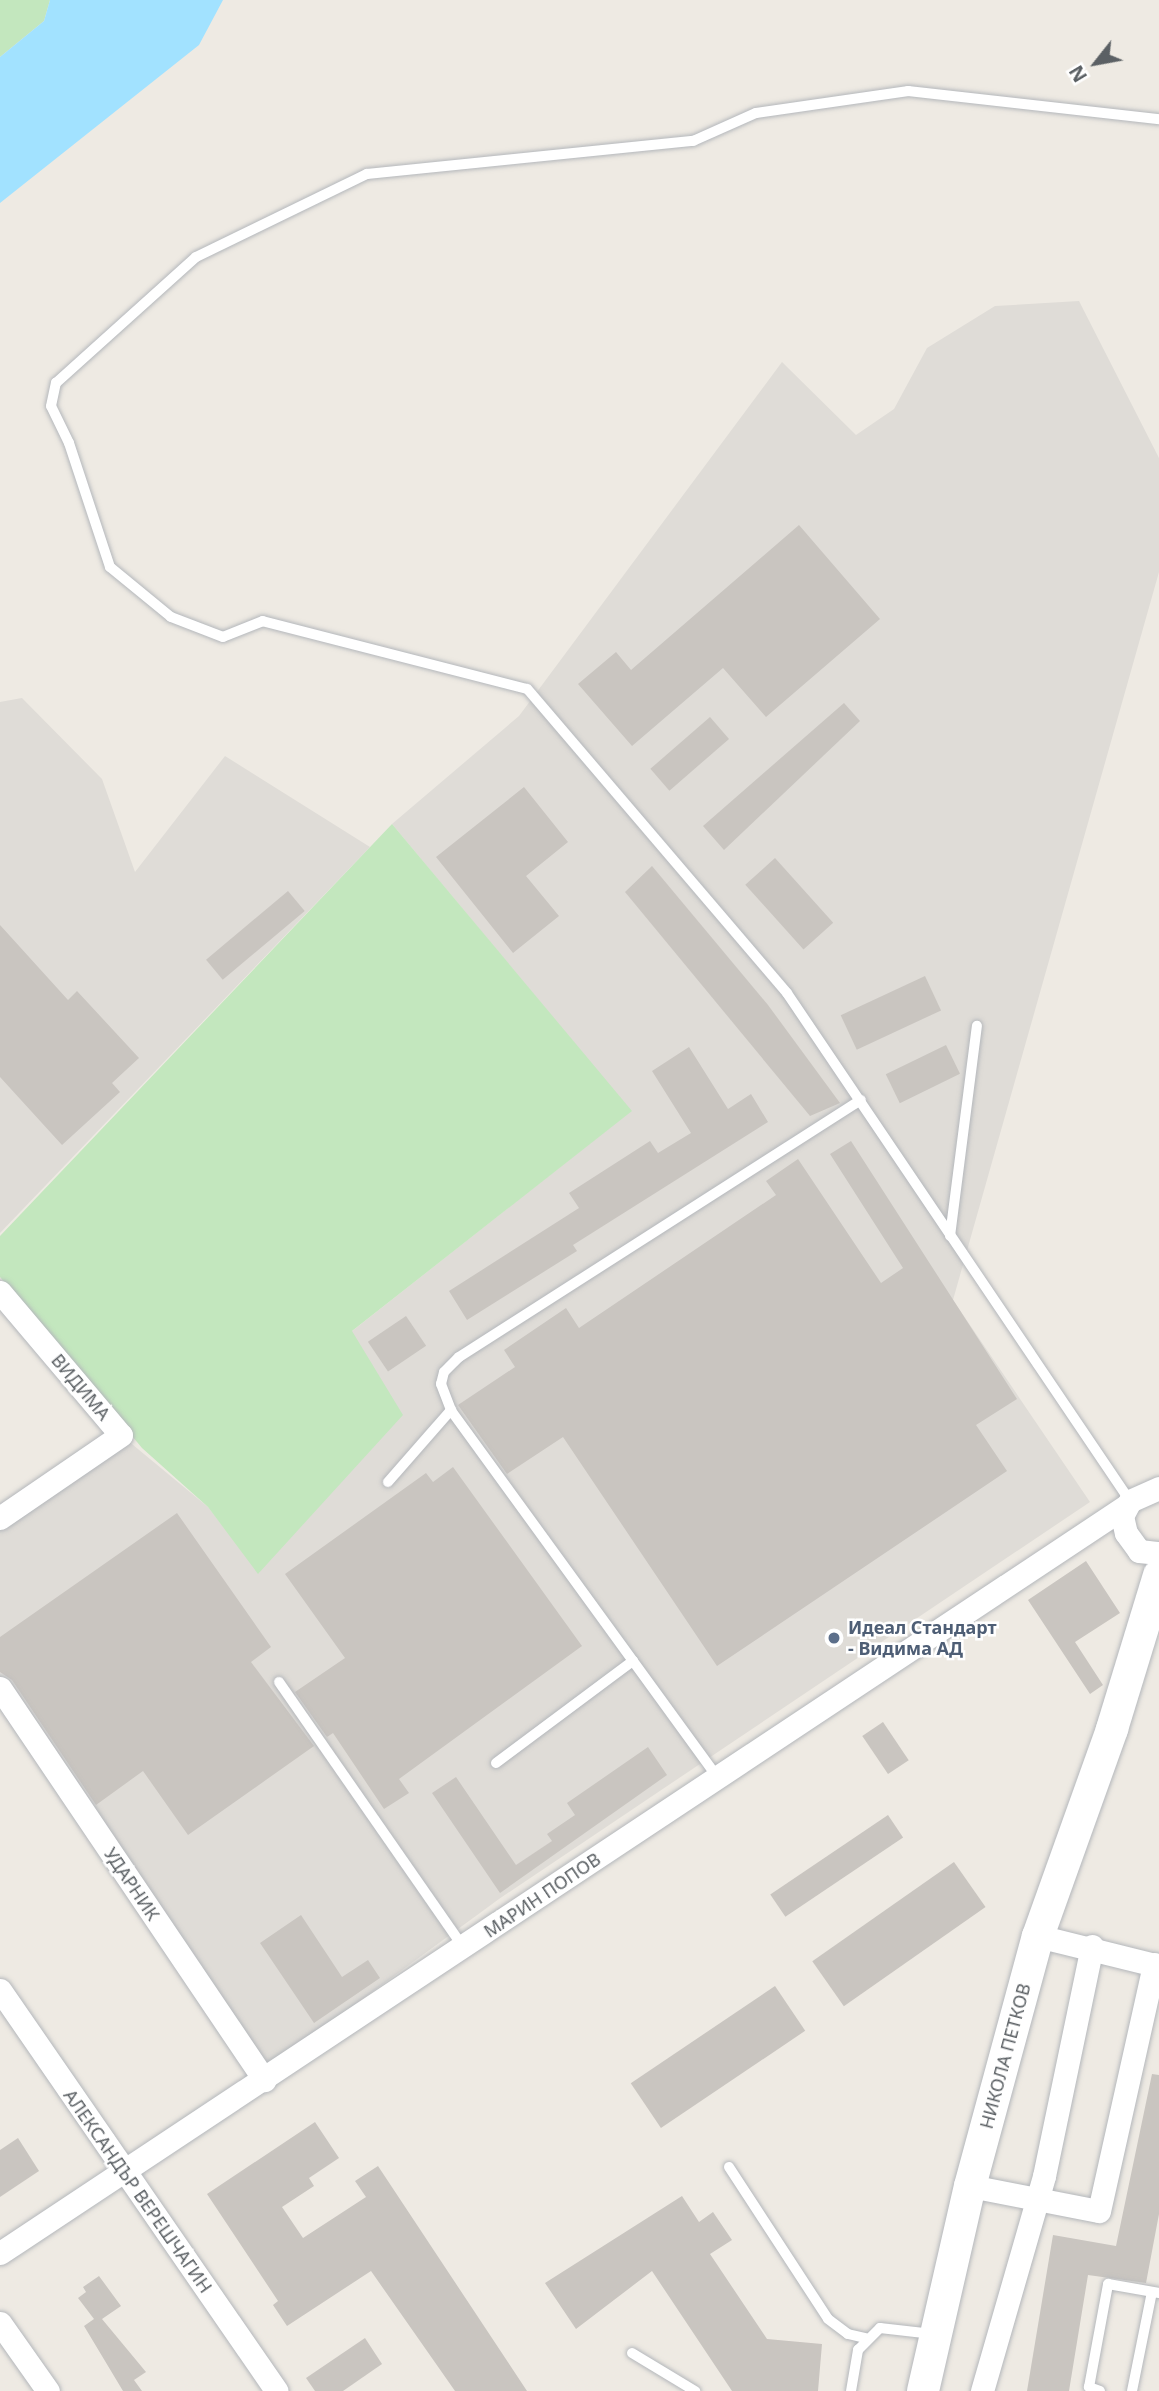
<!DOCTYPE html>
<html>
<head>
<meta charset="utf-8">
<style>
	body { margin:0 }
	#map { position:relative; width:1159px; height:2391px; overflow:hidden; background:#eeeae3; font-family:"Noto Sans",sans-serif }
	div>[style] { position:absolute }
	.industrial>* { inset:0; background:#dfdcd7 }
	.green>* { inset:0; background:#c3e7be }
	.water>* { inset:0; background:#a2e2ff }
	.building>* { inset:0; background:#c9c5c0; transform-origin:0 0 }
	.roads { filter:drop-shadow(0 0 2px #b4b7bb) drop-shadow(0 0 2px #b4b7bb) }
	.service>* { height:10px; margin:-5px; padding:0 5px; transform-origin:5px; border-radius:5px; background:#fff }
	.minor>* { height:23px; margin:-11.5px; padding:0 11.5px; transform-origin:11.5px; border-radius:11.5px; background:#fff }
	.secondary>* { height:32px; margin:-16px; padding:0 16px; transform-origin:16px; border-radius:16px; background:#fff }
	.dots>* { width:19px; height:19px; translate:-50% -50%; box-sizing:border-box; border:4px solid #fff; border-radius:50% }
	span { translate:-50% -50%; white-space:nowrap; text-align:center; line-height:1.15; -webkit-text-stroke:5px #fff; paint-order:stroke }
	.street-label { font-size:18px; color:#5b6064 }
	.service-label { font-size:18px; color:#4e5e75; font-weight:700 }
	.left { translate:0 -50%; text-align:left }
	.north { position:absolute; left:1061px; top:28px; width:70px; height:70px; -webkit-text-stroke:5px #fff; paint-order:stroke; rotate:239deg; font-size:19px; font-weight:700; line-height:28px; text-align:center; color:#5b6064 }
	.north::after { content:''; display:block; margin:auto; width:24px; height:32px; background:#5b6064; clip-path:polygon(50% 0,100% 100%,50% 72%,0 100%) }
</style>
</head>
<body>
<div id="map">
	<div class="industrial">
		<i style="clip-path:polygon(1079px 301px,1159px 458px,1159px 572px,953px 1300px,1090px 1502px,499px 1899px,256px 2077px,0 1680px,0 1518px,121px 1435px,208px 1507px,259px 1573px,351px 1332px,631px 1111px,392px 824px,519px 716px,782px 362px,856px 435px,894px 409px,927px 348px,995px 306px)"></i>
		<i style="clip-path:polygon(22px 698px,102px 779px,135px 872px,225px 756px,370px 847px,0 1233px,0 702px)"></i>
	</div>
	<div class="green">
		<i style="clip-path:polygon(0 0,50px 0,44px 21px,0 57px)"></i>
		<i style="clip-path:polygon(392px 824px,632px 1111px,352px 1331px,403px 1415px,258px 1574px,208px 1507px,142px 1448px,0 1277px,0 1236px)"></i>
	</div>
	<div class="water">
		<i style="clip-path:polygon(50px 0,223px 0,199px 45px,0 203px,0 57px,44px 21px)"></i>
	</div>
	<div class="building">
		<i style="clip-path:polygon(799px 525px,880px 619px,766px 717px,723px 668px,632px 746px,578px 684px,616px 652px,631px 670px)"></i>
		<i style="clip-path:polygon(844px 703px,860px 721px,724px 850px,703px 826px)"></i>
		<i style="left:710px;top:717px;width:29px;height:79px;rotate:49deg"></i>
		<i style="clip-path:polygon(524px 787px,568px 842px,526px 876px,559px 916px,513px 953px,436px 857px)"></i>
		<i style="left:775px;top:858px;width:87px;height:40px;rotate:48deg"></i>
		<i style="clip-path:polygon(652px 866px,768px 1005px,840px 1103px,810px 1116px,625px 892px)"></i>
		<i style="left:288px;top:891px;width:26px;height:107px;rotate:50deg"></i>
		<i style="clip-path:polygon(0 925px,68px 1000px,77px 991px,139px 1058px,112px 1083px,120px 1092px,62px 1145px,0 1077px)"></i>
		<i style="left:925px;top:976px;width:38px;height:93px;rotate:65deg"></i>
		<i style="left:946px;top:1045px;width:32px;height:67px;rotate:64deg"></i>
		<i style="clip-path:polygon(689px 1047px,728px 1109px,751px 1094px,768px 1122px,573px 1245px,577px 1251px,467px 1320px,449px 1291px,579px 1208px,569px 1193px,650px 1141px,658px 1153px,691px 1133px,652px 1071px)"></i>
		<i style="clip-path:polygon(851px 1141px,1017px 1399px,976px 1425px,1007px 1471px,717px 1666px,563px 1437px,507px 1474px,458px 1405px,515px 1367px,504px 1350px,566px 1308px,579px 1328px,776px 1195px,766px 1181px,798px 1159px,881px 1283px,903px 1268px,830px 1154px)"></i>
		<i style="left:406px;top:1316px;width:36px;height:46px;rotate:56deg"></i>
		<i style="clip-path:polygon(453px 1467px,582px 1646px,399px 1779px,409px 1793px,384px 1809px,333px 1733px,327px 1737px,295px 1692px,345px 1658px,285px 1574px,426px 1473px,433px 1482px)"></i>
		<i style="clip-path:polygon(177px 1513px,271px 1647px,251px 1662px,314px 1746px,188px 1835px,143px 1771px,96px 1805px,12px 1680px,0 1672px,0 1637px)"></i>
		<i style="clip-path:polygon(1086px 1561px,1120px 1613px,1075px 1642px,1103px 1685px,1090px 1694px,1028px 1600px)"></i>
		<i style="left:883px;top:1722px;width:46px;height:25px;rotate:56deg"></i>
		<i style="clip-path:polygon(648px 1747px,667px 1775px,500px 1893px,432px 1793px,456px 1777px,516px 1865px,552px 1841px,547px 1834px,575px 1815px,567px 1803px)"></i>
		<i style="left:888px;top:1815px;width:27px;height:142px;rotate:56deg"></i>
		<i style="left:954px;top:1862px;width:55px;height:173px;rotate:55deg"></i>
		<i style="clip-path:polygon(301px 1915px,342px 1977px,368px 1960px,380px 1978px,314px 2023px,260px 1943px)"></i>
		<i style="left:775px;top:1986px;width:54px;height:174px;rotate:56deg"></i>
		<i style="clip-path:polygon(1152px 2074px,1159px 2075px,1159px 2214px,1146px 2283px,1088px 2275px,1069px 2391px,1027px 2391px,1053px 2235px,1116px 2246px)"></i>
		<i style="clip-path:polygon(315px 2122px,339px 2158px,309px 2178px,314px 2186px,282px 2207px,303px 2238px,366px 2197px,355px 2181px,378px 2166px,527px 2391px,455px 2391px,371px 2271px,287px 2326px,273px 2305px,278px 2301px,207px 2194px)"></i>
		<i style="clip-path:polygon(18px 2138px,39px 2171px,0 2197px,0 2150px)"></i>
		<i style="clip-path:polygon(682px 2196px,699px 2222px,713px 2212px,732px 2240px,710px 2254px,767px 2339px,822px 2344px,818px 2391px,732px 2391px,652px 2271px,576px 2329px,545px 2283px)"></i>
		<i style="clip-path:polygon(99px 2276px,121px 2306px,102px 2319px,146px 2372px,134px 2380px,142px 2391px,123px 2391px,84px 2326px,94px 2319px,78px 2298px,86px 2292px,83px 2287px)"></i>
		<i style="clip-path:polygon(365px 2338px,382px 2364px,343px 2391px,315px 2391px,306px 2378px)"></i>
	</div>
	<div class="roads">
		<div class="service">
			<i style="left:950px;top:1236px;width:212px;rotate:-82.7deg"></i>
			<i style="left:388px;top:1482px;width:96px;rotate:-48.8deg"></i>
			<i style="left:1130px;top:1501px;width:613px;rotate:-124.03deg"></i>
			<i style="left:787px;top:993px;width:400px;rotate:-130.5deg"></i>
			<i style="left:527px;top:689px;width:273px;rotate:-165.6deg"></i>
			<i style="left:263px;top:621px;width:43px;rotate:158.2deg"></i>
			<i style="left:223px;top:637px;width:56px;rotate:-159deg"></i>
			<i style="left:171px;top:617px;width:79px;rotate:-140.7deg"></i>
			<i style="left:110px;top:567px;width:131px;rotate:-108.3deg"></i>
			<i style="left:69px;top:443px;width:41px;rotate:-115.9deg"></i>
			<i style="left:51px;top:406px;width:24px;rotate:-78deg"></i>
			<i style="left:56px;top:383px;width:188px;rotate:-42deg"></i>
			<i style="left:196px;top:257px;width:190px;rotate:-25.9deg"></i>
			<i style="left:367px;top:174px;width:328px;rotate:-5.8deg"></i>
			<i style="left:693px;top:141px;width:69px;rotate:-24deg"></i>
			<i style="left:756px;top:113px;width:154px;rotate:-8.2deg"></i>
			<i style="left:908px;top:91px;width:253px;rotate:6.4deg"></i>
			<i style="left:279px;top:1682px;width:323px;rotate:55.2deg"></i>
			<i style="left:496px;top:1763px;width:171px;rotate:-36.7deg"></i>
			<i style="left:718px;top:1778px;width:455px;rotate:-126deg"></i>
			<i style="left:451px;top:1410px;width:28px;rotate:-111deg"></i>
			<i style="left:441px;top:1384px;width:12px;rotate:-76deg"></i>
			<i style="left:444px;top:1372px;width:21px;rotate:-45deg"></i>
			<i style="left:459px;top:1357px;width:477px;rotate:-32.6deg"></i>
			<i style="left:729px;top:2167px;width:181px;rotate:56.9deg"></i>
			<i style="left:828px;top:2319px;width:25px;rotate:37deg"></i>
			<i style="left:848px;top:2334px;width:18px;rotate:13deg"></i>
			<i style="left:632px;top:2353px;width:74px;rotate:31.1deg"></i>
			<i style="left:851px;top:2391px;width:42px;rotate:-80.3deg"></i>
			<i style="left:858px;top:2350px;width:31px;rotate:-45deg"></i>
			<i style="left:880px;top:2328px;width:53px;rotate:6.5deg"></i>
			<i style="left:1100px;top:2391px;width:12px;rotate:-160deg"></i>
			<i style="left:1089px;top:2387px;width:105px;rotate:-79.5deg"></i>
			<i style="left:1108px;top:2284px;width:52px;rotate:10deg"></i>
			<i style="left:1132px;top:2391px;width:101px;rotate:-78.6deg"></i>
		</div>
		<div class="minor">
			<i style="left:0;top:1292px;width:187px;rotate:49.8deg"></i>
			<i style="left:121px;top:1435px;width:147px;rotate:145.6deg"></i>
			<i style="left:1159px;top:1488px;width:32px;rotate:156deg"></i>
			<i style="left:1130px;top:1501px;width:17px;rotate:118deg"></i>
			<i style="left:1122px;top:1516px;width:17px;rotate:77deg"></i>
			<i style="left:1126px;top:1533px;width:22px;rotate:54deg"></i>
			<i style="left:1139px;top:1551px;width:20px;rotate:6deg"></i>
			<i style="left:0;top:1688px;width:473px;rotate:56deg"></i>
			<i style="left:1038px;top:1936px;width:125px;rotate:13.9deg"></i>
			<i style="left:0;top:1990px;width:487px;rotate:55.4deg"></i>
			<i style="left:970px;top:2186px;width:131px;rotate:11deg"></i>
			<i style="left:1099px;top:2211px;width:253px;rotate:-77.4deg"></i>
			<i style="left:0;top:2253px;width:1351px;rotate:-33.56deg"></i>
			<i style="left:0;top:2323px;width:83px;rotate:54.8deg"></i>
			<i style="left:982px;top:2391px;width:224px;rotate:-73.9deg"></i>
			<i style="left:1044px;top:2176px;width:235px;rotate:-78.2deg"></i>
		</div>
		<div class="secondary">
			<i style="left:923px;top:2391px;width:210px;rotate:-77.1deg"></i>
			<i style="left:970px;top:2186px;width:259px;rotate:-74.8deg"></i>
			<i style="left:1038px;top:1936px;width:220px;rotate:-70.3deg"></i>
			<i style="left:1112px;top:1729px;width:161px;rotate:-73deg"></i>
		</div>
	</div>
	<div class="dots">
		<i style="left:834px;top:1638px;background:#5c6f8a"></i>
	</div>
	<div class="street-label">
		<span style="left:81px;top:1387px;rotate:50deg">ВИДИМА</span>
		<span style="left:132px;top:1884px;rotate:56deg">УДАРНИК</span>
		<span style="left:542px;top:1895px;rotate:-34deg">МАРИН ПОПОВ</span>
		<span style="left:1005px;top:2056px;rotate:-75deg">НИКОЛА ПЕТКОВ</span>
		<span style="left:138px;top:2191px;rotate:55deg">АЛЕКСАНДЪР ВЕРЕШЧАГИН</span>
	</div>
	<div class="service-label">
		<span class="left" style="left:848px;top:1638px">Идеал Стандарт<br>- Видима АД</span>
	</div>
	<div class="north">N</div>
</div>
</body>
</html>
